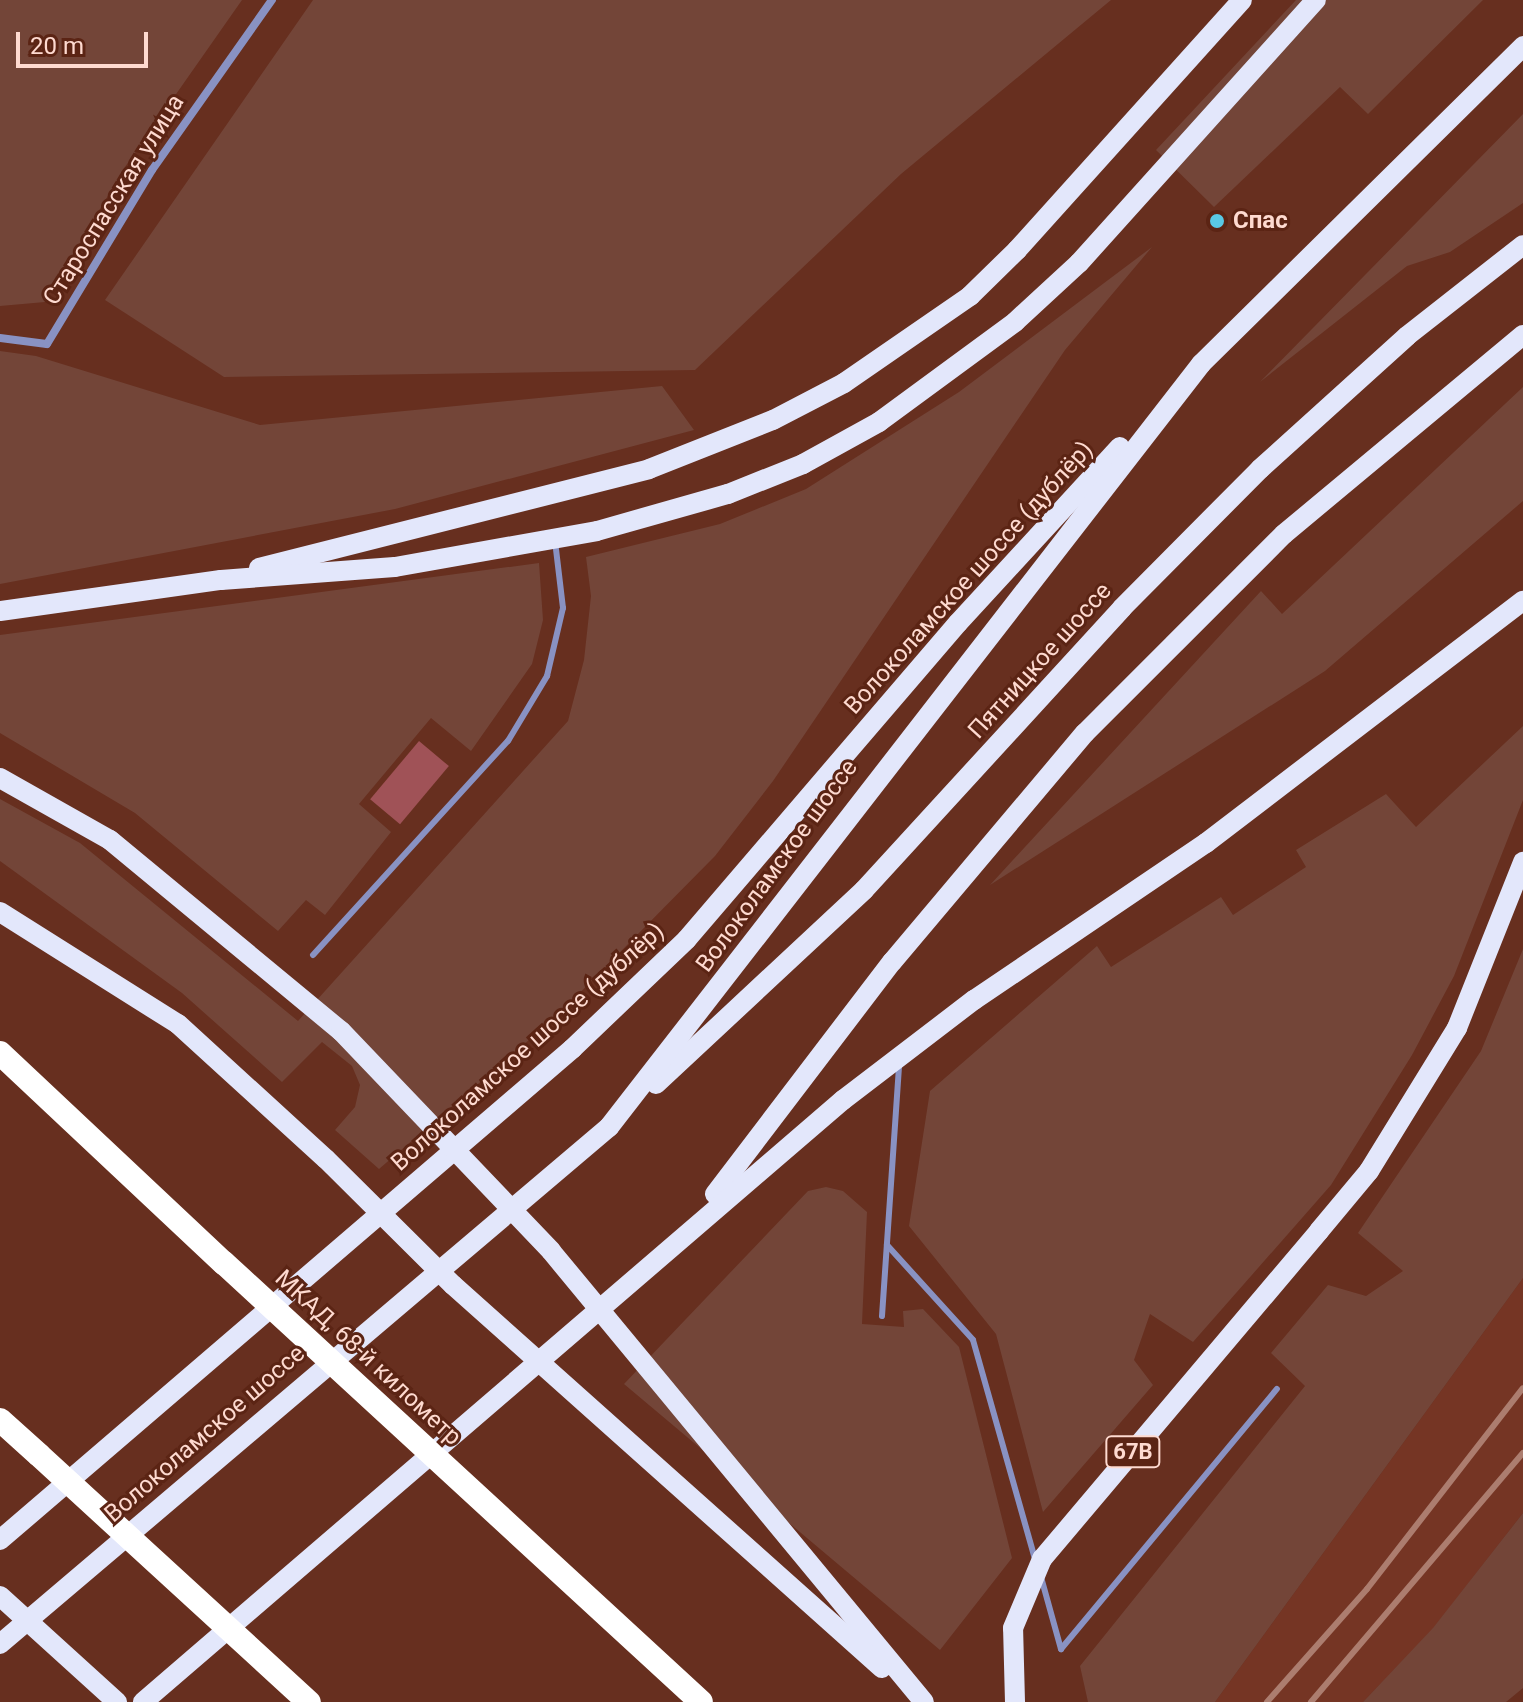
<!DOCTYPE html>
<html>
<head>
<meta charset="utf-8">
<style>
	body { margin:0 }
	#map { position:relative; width:1523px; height:1702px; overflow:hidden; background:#672f1f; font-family:Roboto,sans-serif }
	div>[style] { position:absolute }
	.built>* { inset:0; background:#753524 }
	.green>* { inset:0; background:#734538 }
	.building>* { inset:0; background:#a05257; transform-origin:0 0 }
	.lane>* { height:6px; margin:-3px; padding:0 3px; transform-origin:3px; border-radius:3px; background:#8992c3 }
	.street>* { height:8px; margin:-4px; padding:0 4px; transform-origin:4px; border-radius:4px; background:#8992c3 }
	.primary>* { height:20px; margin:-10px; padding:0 10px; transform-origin:10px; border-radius:10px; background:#e3e7fb }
	.highway>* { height:24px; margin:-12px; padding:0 12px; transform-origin:12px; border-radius:12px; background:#fff }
	.rail>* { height:6px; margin:-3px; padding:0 3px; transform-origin:3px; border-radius:3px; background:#ac7d6f }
	.primary-bridge>* { height:20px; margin:-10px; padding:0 10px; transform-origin:10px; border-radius:10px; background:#e3e7fb }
	.highway-bridge>* { height:24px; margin:-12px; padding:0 12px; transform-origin:12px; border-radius:12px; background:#fff }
	.dots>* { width:22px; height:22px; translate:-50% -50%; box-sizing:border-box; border:4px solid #5b2414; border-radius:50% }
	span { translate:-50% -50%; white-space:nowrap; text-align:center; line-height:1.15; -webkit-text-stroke:6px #5b2414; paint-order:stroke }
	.shield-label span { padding:2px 6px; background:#5b2414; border:2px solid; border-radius:6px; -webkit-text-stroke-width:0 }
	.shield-label { font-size:22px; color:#fedad0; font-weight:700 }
	.street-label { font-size:24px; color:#fedad0 }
	.poi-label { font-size:24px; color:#fedad0; font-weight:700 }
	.left { translate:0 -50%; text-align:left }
	.scale { position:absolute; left:16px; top:32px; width:132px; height:36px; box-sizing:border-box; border:4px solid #fedad0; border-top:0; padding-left:10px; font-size:24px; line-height:28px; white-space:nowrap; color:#fedad0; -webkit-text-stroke:6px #5b2414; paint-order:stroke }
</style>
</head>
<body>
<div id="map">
	<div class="built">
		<i style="clip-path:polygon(1523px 1278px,1523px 1513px,1433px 1629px,1363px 1702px,1215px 1702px)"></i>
	</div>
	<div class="green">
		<i style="clip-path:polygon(0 0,242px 0,125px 167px,45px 302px,0 306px)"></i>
		<i style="clip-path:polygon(313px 0,1111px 0,901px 174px,695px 370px,224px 377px,105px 300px)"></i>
		<i style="clip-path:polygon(1296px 0,1483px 0,1368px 114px,1340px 87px,1214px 207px,1156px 150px)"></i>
		<i style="clip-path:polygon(1523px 114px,1523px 203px,1450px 252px,1407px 266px,1260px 382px)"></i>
		<i style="clip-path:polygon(1152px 247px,1065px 350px,773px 781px,715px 856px,557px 1016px,379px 1169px,335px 1130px,355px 1107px,360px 1085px,352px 1066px,322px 1042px,282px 1082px,182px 993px,0 861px,0 799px,80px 843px,298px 1021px,568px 721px,584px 660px,591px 596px,586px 557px,720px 524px,806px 489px,959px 392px)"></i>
		<i style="clip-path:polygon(0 351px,36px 356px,260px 425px,662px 386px,694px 430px,395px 509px,0 584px)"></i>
		<i style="clip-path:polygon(1523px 387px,1523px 501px,1325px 671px,990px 885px,1261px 591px,1282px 614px)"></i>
		<i style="clip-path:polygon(539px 563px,543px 620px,532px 664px,471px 751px,431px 718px,359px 804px,391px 832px,325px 915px,306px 900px,278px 931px,135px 813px,0 733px,0 635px)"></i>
		<i style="clip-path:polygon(1523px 726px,1523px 800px,1454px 976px,1412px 1055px,1331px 1185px,1193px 1342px,1150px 1314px,1134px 1360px,1153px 1385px,1043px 1512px,996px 1334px,909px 1226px,930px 1091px,1097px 946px,1111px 967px,1221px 897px,1233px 915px,1306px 867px,1296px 850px,1386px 794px,1416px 827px)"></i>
		<i style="clip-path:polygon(1523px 949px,1523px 1278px,1215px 1702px,1088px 1702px,1080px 1666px,1305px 1386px,1271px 1353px,1328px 1285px,1366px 1296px,1403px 1271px,1358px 1233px,1481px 1051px)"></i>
		<i style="clip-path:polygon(826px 1187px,843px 1191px,867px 1212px,862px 1324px,904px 1327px,903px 1311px,923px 1309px,959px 1347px,1012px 1558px,940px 1650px,624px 1384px,808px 1191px)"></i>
		<i style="clip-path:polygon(1523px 1513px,1523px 1688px,1506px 1702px,1363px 1702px,1433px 1628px)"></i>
	</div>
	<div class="building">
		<i style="left:419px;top:741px;width:39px;height:76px;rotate:40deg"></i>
	</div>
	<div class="lane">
		<i style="left:313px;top:955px;width:290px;rotate:-47.7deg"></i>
		<i style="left:508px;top:741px;width:76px;rotate:-59deg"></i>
		<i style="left:547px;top:676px;width:70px;rotate:-76.8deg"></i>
		<i style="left:563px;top:608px;width:67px;rotate:-96.8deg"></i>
		<i style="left:887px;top:1245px;width:128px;rotate:47.8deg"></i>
		<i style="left:973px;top:1340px;width:228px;rotate:74.2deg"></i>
		<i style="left:882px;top:1316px;width:253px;rotate:-86.1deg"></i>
		<i style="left:1041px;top:1577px;width:75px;rotate:74.5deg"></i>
		<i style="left:1061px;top:1649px;width:338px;rotate:-50.3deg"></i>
	</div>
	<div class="street">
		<i style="left:0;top:338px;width:47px;rotate:7.3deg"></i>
		<i style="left:47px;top:344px;width:203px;rotate:-58.9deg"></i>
		<i style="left:152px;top:170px;width:208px;rotate:-54.8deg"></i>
	</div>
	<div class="primary">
		<i style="left:259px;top:568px;width:402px;rotate:-14.2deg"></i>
		<i style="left:649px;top:469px;width:133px;rotate:-21.6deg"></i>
		<i style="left:773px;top:420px;width:80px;rotate:-27.5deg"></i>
		<i style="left:844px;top:383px;width:153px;rotate:-34.6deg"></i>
		<i style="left:970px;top:296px;width:66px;rotate:-44.4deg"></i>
		<i style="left:1017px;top:250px;width:336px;rotate:-48deg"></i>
		<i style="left:0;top:611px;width:223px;rotate:-8deg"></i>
		<i style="left:221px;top:580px;width:174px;rotate:-4.3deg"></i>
		<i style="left:395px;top:567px;width:205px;rotate:-10.1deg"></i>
		<i style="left:597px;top:531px;width:136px;rotate:-15.8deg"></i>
		<i style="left:728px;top:494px;width:81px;rotate:-21.8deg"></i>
		<i style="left:803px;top:464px;width:87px;rotate:-28.9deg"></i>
		<i style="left:879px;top:422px;width:169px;rotate:-36.3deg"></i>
		<i style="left:1015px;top:322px;width:87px;rotate:-42.7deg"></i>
		<i style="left:1079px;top:263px;width:354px;rotate:-48deg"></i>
		<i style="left:0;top:912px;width:210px;rotate:32.2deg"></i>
		<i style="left:178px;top:1024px;width:200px;rotate:42.4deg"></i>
		<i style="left:656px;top:1084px;width:284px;rotate:-43deg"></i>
		<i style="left:864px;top:890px;width:382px;rotate:-47.5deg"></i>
		<i style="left:1122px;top:608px;width:196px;rotate:-45.2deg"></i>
		<i style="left:1260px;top:469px;width:198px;rotate:-42.1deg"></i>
		<i style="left:1407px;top:336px;width:147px;rotate:-38.1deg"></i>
		<i style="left:715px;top:1194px;width:292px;rotate:-52.7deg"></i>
		<i style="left:892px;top:962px;width:299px;rotate:-49.9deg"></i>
		<i style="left:1085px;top:733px;width:281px;rotate:-45deg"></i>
		<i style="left:1284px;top:534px;width:311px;rotate:-39.8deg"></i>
		<i style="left:1319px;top:1231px;width:78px;rotate:-50.2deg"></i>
		<i style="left:1369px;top:1171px;width:168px;rotate:-58.4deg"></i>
		<i style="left:1457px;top:1028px;width:179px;rotate:-68.3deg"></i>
		<i style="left:0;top:1540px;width:754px;rotate:-40.64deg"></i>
		<i style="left:572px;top:1049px;width:159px;rotate:-43.7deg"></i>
		<i style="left:687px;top:939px;width:416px;rotate:-49.4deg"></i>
		<i style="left:958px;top:623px;width:239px;rotate:-47.4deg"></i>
		<i style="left:0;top:1644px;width:799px;rotate:-40.33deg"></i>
		<i style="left:609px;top:1127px;width:966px;rotate:-52.19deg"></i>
		<i style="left:1201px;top:364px;width:453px;rotate:-44.6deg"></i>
		<i style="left:143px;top:1702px;width:923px;rotate:-40.7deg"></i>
		<i style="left:843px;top:1100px;width:165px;rotate:-37.4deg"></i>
		<i style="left:974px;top:1000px;width:280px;rotate:-34.1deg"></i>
		<i style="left:1206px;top:843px;width:399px;rotate:-37.4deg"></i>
	</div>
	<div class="highway">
		<i style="left:0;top:1053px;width:307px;rotate:43.2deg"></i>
		<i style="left:0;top:1420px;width:52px;rotate:41.9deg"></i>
	</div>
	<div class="rail">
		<i style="left:1267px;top:1702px;width:151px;rotate:-48.5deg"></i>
		<i style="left:1367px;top:1589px;width:254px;rotate:-52.2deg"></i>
		<i style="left:1311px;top:1702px;width:327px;rotate:-49.6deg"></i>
	</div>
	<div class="primary-bridge">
		<i style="left:0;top:778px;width:126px;rotate:29.4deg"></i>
		<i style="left:110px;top:840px;width:300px;rotate:39.6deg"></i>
		<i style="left:341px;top:1031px;width:304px;rotate:46.3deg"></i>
		<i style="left:551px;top:1251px;width:585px;rotate:50.41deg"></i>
		<i style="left:326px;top:1159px;width:179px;rotate:44.8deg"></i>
		<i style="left:453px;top:1285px;width:575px;rotate:41.76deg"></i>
		<i style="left:0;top:1596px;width:158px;rotate:42.2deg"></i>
		<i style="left:1015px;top:1702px;width:74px;rotate:-91.5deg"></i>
		<i style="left:1013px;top:1628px;width:75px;rotate:-67.2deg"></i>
		<i style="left:1042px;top:1559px;width:429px;rotate:-49.8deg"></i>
	</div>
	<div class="highway-bridge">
		<i style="left:224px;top:1263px;width:648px;rotate:42.62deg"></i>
		<i style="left:39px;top:1455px;width:366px;rotate:42.5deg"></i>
	</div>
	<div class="dots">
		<i style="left:1217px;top:221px;background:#59c8e4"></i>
	</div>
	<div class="shield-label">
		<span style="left:1133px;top:1452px">67B</span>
	</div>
	<div class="street-label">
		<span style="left:114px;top:200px;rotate:-58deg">Староспасская улица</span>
		<span style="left:969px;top:578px;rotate:-48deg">Волоколамское шоссе (дублёр)</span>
		<span style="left:1040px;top:661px;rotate:-48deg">Пятницкое шоссе</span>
		<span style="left:777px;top:866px;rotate:-54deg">Волоколамское шоссе</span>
		<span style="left:528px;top:1047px;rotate:-42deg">Волоколамское шоссе (дублёр)</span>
		<span style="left:368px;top:1358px;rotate:43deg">МКАД, 68-й километр</span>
		<span style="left:205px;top:1434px;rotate:-41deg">Волоколамское шоссе</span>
	</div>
	<div class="poi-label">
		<span class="left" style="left:1233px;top:221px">Спас</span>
	</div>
	<div class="scale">20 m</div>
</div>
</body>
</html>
